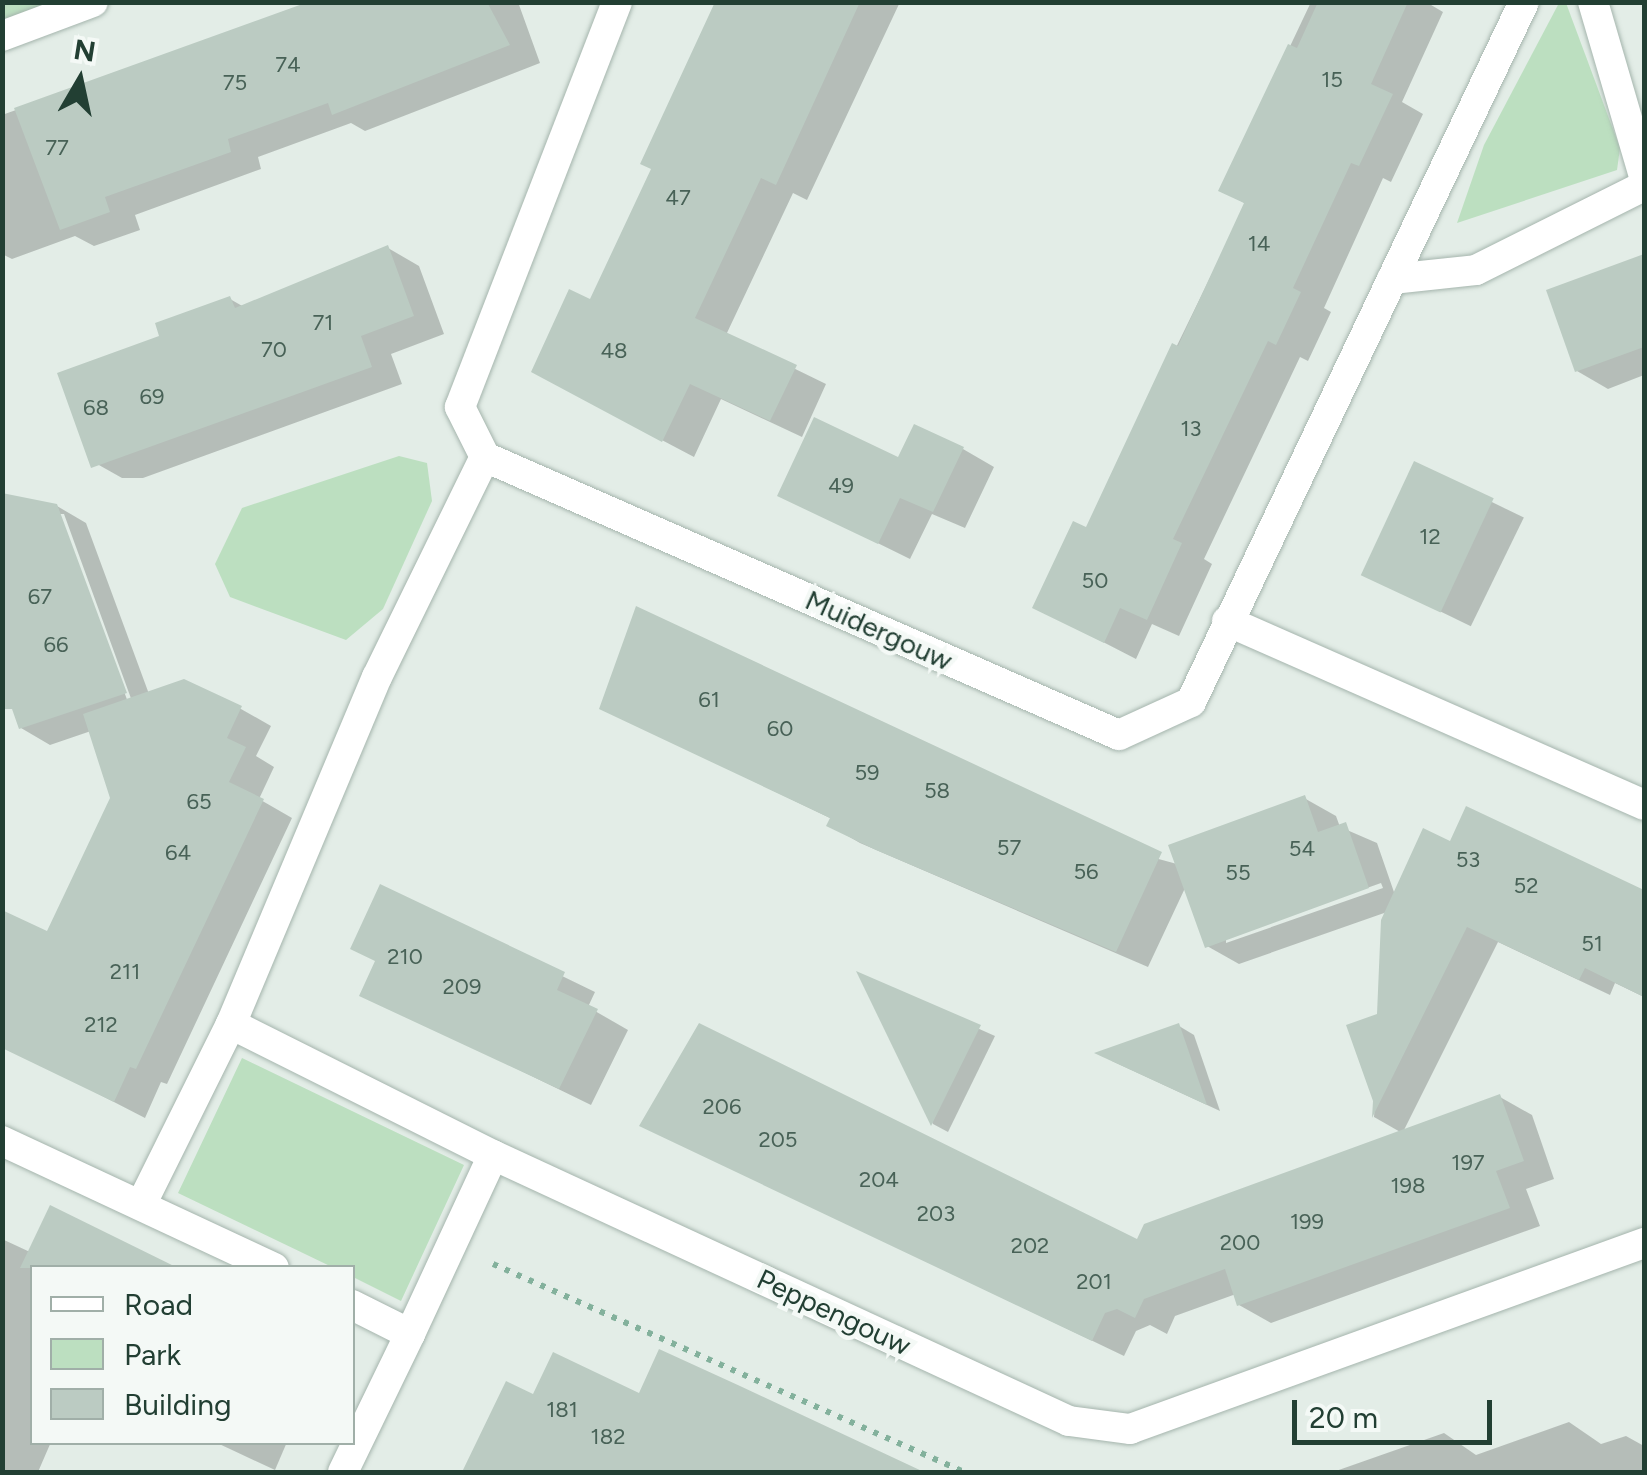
<!DOCTYPE html>
<html>
<head>
<meta charset="utf-8">
<style>
	body { margin:0 }
	#map { position:relative; width:1647px; height:1475px; overflow:hidden; background:#e3ede7; font-family:Figtree,sans-serif }
	div>[style] { position:absolute }
	.green>* { inset:0; background:#bcdfc0 }
	.shadow>* { inset:0; background:#0003; transform-origin:0 0 }
	.building>* { inset:0; background:#bbcbc2; transform-origin:0 0 }
	.path>* { height:6px; margin-top:-3px; transform-origin:0; background:repeating-linear-gradient(90deg,#83b19c 0 5px,transparent 0 13px) }
	.roads { filter:drop-shadow(0 0 2px #a5b5ad) drop-shadow(0 0 2px #a5b5ad) }
	.minor>* { height:30px; margin:-15px; padding:0 15px; transform-origin:15px; border-radius:15px; background:#fff }
	span { translate:-50% -50%; white-space:nowrap; text-align:center; line-height:1.15; -webkit-text-stroke:9px #f4f9f6; paint-order:stroke }
	.number-label { font-size:22px; color:#486257 }
	.number-label span { -webkit-text-stroke-width:0 }
	.street-label { font-size:28px; color:#223f33 }
	.frame { position:absolute; inset:0; border:5px solid #223f33; pointer-events:none }
	.legend { position:absolute; left:30px; top:1265px; width:325px; height:180px; box-sizing:border-box; background:#f4f9f6; border:2px solid #a0afa8; margin:0; padding:12px 18px; list-style:none; font-size:30px; color:#223f33 }
	.legend li { display:flex; align-items:center; gap:20px; height:50px }
	.legend b { width:50px; border:2px solid #a0afa8 }
	.north { position:absolute; left:30px; top:30px; width:100px; height:100px; -webkit-text-stroke:8px #f4f9f6; paint-order:stroke; rotate:9deg; font-size:28px; font-weight:700; line-height:40px; text-align:center; color:#223f33 }
	.north::after { content:''; display:block; margin:auto; width:35px; height:45px; background:#223f33; clip-path:polygon(50% 0,100% 100%,50% 72%,0 100%) }
	.scale { position:absolute; left:1292px; top:1400px; width:200px; height:45px; box-sizing:border-box; border:5px solid #223f33; border-top:0; padding-left:12px; font-size:30px; line-height:35px; white-space:nowrap; color:#223f33; -webkit-text-stroke:8px #f4f9f6; paint-order:stroke }
</style>
</head>
<body>
<div id="map">
	<div class="green">
		<i style="clip-path:polygon(3px 2px,59px 3px,3px 22px)"></i>
		<i style="clip-path:polygon(1559px 3px,1566px 3px,1620px 148px,1617px 170px,1457px 223px,1484px 145px)"></i>
		<i style="clip-path:polygon(399px 456px,427px 463px,432px 501px,383px 609px,346px 640px,230px 597px,215px 564px,242px 508px)"></i>
		<i style="clip-path:polygon(242px 1058px,464px 1165px,401px 1301px,353px 1277px,352px 1268px,332px 1267px,178px 1193px)"></i>
	</div>
	<div class="shadow">
		<i style="clip-path:polygon(339px 2px,518px 2px,540px 63px,365px 131px,351px 123px,258px 157px,261px 169px,135px 215px,140px 230px,94px 246px,75px 236px,12px 259px,2px 254px,2px 115px,295px 10px)"></i>
		<i style="clip-path:polygon(717px 2px,900px 2px,807px 200px,793px 193px,726px 335px,826px 384px,802px 437px,721px 399px,694px 457px,565px 389px,591px 302px,653px 168px)"></i>
		<i style="clip-path:polygon(1311px 2px,1426px 2px,1443px 12px,1402px 102px,1423px 114px,1391px 182px,1383px 178px,1324px 308px,1331px 312px,1308px 361px,1300px 357px,1204px 559px,1212px 564px,1179px 636px,1152px 624px,1136px 659px,1035px 607px,1087px 530px,1246px 204px,1222px 190px)"></i>
		<i style="clip-path:polygon(388px 248px,419px 266px,444px 334px,391px 354px,402px 384px,143px 478px,122px 478px,90px 460px,162px 338px,230px 299px,244px 307px)"></i>
		<i style="clip-path:polygon(1644px 257px,1644px 375px,1608px 389px,1577px 371px,1549px 292px)"></i>
		<i style="clip-path:polygon(963px 449px,994px 467px,965px 528px,932px 514px,910px 559px,780px 495px)"></i>
		<i style="left:1416px;top:465px;width:120px;height:121px;rotate:26deg"></i>
		<i style="clip-path:polygon(evenodd,57px 506px,86px 523px,149px 694px,241px 709px,271px 726px,256px 756px,274px 767px,259px 799px,292px 818px,167px 1084px,161px 1082px,145px 1118px,48px 1068px,48px 934px,113px 798px,91px 731px,50px 745px,21px 728px,57px 506px,59px 514px,64px 514px,133px 704px,129px 705px,59px 514px)"></i>
		<i style="clip-path:polygon(evenodd,602px 708px,1177px 864px,1304px 798px,1336px 816px,1340px 827px,1377px 843px,1395px 895px,1451px 844px,1467px 809px,1644px 892px,1644px 997px,1615px 983px,1610px 995px,1498px 942px,1403px 1132px,1500px 1097px,1532px 1115px,1554px 1179px,1526px 1189px,1540px 1226px,1271px 1323px,1239px 1305px,1236px 1294px,1175px 1316px,1167px 1334px,1150px 1325px,1136px 1331px,1124px 1356px,643px 1126px,1138px 1243px,1402px 1133px,1374px 1117px,1387px 912px,1239px 964px,1207px 946px,1186px 886px,1148px 967px,860px 843px,829px 825px,832px 819px,602px 708px,1381px 883px,1383px 888px,1226px 943px,1226px 938px,1381px 883px)"></i>
		<i style="clip-path:polygon(381px 888px,595px 992px,588px 1007px,628px 1030px,591px 1105px,363px 994px,377px 962px)"></i>
		<i style="clip-path:polygon(861px 976px,995px 1036px,948px 1132px,933px 1124px)"></i>
		<i style="clip-path:polygon(1179px 1026px,1194px 1035px,1220px 1111px,1112px 1061px)"></i>
		<i style="clip-path:polygon(2px 1239px,30px 1252px,32px 1268px,32px 1442px,51px 1442px,38px 1472px,2px 1472px)"></i>
		<i style="clip-path:polygon(507px 1385px,535px 1398px,641px 1396px,915px 1472px,465px 1472px)"></i>
		<i style="clip-path:polygon(1569px 1422px,1601px 1444px,1626px 1436px,1644px 1446px,1644px 1472px,1333px 1472px,1444px 1433px,1476px 1455px)"></i>
		<i style="clip-path:polygon(215px 1442px,287px 1442px,275px 1470px)"></i>
	</div>
	<div class="building">
		<i style="clip-path:polygon(308px 2px,487px 2px,510px 45px,332px 115px,328px 103px,228px 139px,231px 152px,105px 197px,110px 212px,60px 230px,14px 108px)"></i>
		<i style="clip-path:polygon(715px 2px,860px 2px,776px 185px,761px 178px,695px 318px,797px 365px,770px 421px,690px 384px,662px 442px,531px 372px,569px 289px,590px 299px,651px 169px,640px 164px)"></i>
		<i style="clip-path:polygon(1318px 2px,1408px 2px,1371px 84px,1393px 94px,1359px 166px,1351px 163px,1293px 288px,1301px 292px,1276px 345px,1268px 341px,1173px 539px,1182px 543px,1147px 620px,1120px 608px,1104px 643px,1032px 608px,1073px 521px,1086px 527px,1172px 343px,1178px 346px,1244px 203px,1218px 191px,1288px 44px,1297px 48px)"></i>
		<i style="clip-path:polygon(388px 245px,414px 316px,361px 336px,372px 367px,91px 468px,57px 373px,159px 336px,155px 323px,230px 296px,235px 308px)"></i>
		<i style="clip-path:polygon(1644px 254px,1644px 347px,1575px 372px,1546px 290px)"></i>
		<i style="clip-path:polygon(814px 417px,898px 457px,914px 424px,964px 447px,933px 512px,900px 498px,878px 544px,777px 496px)"></i>
		<i style="left:1414px;top:461px;width:88px;height:126px;rotate:25deg"></i>
		<i style="clip-path:polygon(2px 493px,57px 504px,127px 693px,19px 729px,12px 709px,2px 709px)"></i>
		<i style="clip-path:polygon(636px 606px,1162px 852px,1116px 952px,876px 850px,826px 826px,830px 818px,599px 709px)"></i>
		<i style="clip-path:polygon(184px 679px,242px 706px,227px 738px,246px 747px,229px 782px,264px 799px,136px 1069px,130px 1067px,114px 1102px,2px 1048px,2px 910px,47px 931px,110px 798px,83px 714px)"></i>
		<i style="clip-path:polygon(1305px 795px,1318px 832px,1346px 822px,1369px 888px,1205px 948px,1168px 845px)"></i>
		<i style="clip-path:polygon(1466px 806px,1644px 890px,1644px 997px,1585px 968px,1579px 980px,1467px 927px,1372px 1118px,1373px 1101px,1346px 1025px,1377px 1014px,1381px 920px,1423px 828px,1450px 841px)"></i>
		<i style="clip-path:polygon(380px 884px,565px 972px,557px 990px,598px 1009px,559px 1089px,359px 996px,375px 961px,350px 949px)"></i>
		<i style="clip-path:polygon(856px 971px,981px 1025px,931px 1126px)"></i>
		<i style="clip-path:polygon(699px 1023px,1137px 1239px,1144px 1224px,1500px 1094px,1524px 1161px,1496px 1171px,1510px 1208px,1237px 1306px,1225px 1269px,1144px 1299px,1135px 1318px,1117px 1309px,1105px 1313px,1092px 1341px,639px 1126px)"></i>
		<i style="clip-path:polygon(1179px 1023px,1207px 1105px,1094px 1053px)"></i>
		<i style="clip-path:polygon(50px 1205px,178px 1268px,20px 1268px)"></i>
		<i style="clip-path:polygon(659px 1349px,740px 1386px,924px 1472px,462px 1472px,506px 1381px,533px 1394px,553px 1352px,639px 1393px)"></i>
	</div>
	<div class="path">
		<i style="left:493px;top:1264px;width:515px;rotate:23.83deg"></i>
	</div>
	<div class="roads">
		<div class="minor">
			<i style="left:1593px;top:2px;width:181px;rotate:73.7deg"></i>
			<i style="left:2px;top:36px;width:97px;rotate:-20.5deg"></i>
			<i style="left:1392px;top:279px;width:84px;rotate:-6.1deg"></i>
			<i style="left:1476px;top:270px;width:188px;rotate:-26.6deg"></i>
			<i style="left:485px;top:457px;width:692px;rotate:23.68deg"></i>
			<i style="left:1119px;top:735px;width:79px;rotate:-24.6deg"></i>
			<i style="left:1191px;top:702px;width:775px;rotate:-64.56deg"></i>
			<i style="left:1227px;top:621px;width:456px;rotate:23.8deg"></i>
			<i style="left:231px;top:1024px;width:376px;rotate:-67.2deg"></i>
			<i style="left:377px;top:677px;width:245px;rotate:-63.9deg"></i>
			<i style="left:485px;top:457px;width:56px;rotate:-116.6deg"></i>
			<i style="left:460px;top:407px;width:434px;rotate:-68.8deg"></i>
			<i style="left:2px;top:1141px;width:300px;rotate:25deg"></i>
			<i style="left:142px;top:1203px;width:200px;rotate:-63.6deg"></i>
			<i style="left:231px;top:1024px;width:293px;rotate:26.6deg"></i>
			<i style="left:493px;top:1155px;width:634px;rotate:24.79deg"></i>
			<i style="left:1069px;top:1421px;width:62px;rotate:7.5deg"></i>
			<i style="left:1130px;top:1429px;width:547px;rotate:-19.89deg"></i>
			<i style="left:410px;top:1334px;width:197px;rotate:-65.1deg"></i>
			<i style="left:343px;top:1472px;width:153px;rotate:-64.1deg"></i>
			<i style="left:410px;top:1334px;width:65px;rotate:-153.4deg"></i>
		</div>
	</div>
	<div class="number-label">
		<span style="left:288px;top:65px">74</span>
		<span style="left:1332px;top:80px">15</span>
		<span style="left:235px;top:83px">75</span>
		<span style="left:57px;top:148px">77</span>
		<span style="left:678px;top:198px">47</span>
		<span style="left:1259px;top:244px">14</span>
		<span style="left:323px;top:323px">71</span>
		<span style="left:274px;top:350px">70</span>
		<span style="left:614px;top:351px">48</span>
		<span style="left:152px;top:397px">69</span>
		<span style="left:96px;top:408px">68</span>
		<span style="left:1191px;top:429px">13</span>
		<span style="left:841px;top:486px">49</span>
		<span style="left:1430px;top:537px">12</span>
		<span style="left:1095px;top:581px">50</span>
		<span style="left:40px;top:597px">67</span>
		<span style="left:56px;top:645px">66</span>
		<span style="left:709px;top:700px">61</span>
		<span style="left:780px;top:729px">60</span>
		<span style="left:867px;top:773px">59</span>
		<span style="left:937px;top:791px">58</span>
		<span style="left:199px;top:802px">65</span>
		<span style="left:1009px;top:848px">57</span>
		<span style="left:1302px;top:849px">54</span>
		<span style="left:178px;top:853px">64</span>
		<span style="left:1468px;top:860px">53</span>
		<span style="left:1086px;top:872px">56</span>
		<span style="left:1238px;top:873px">55</span>
		<span style="left:1526px;top:886px">52</span>
		<span style="left:1592px;top:944px">51</span>
		<span style="left:405px;top:957px">210</span>
		<span style="left:125px;top:972px">211</span>
		<span style="left:462px;top:987px">209</span>
		<span style="left:101px;top:1025px">212</span>
		<span style="left:722px;top:1107px">206</span>
		<span style="left:778px;top:1140px">205</span>
		<span style="left:1468px;top:1163px">197</span>
		<span style="left:879px;top:1180px">204</span>
		<span style="left:1408px;top:1186px">198</span>
		<span style="left:936px;top:1214px">203</span>
		<span style="left:1307px;top:1222px">199</span>
		<span style="left:1240px;top:1243px">200</span>
		<span style="left:1030px;top:1246px">202</span>
		<span style="left:1094px;top:1282px">201</span>
		<span style="left:562px;top:1410px">181</span>
		<span style="left:608px;top:1437px">182</span>
	</div>
	<div class="street-label">
		<span style="left:879px;top:630px;rotate:24deg">Muidergouw</span>
		<span style="left:834px;top:1312px;rotate:25deg">Peppengouw</span>
	</div>
	<div class="frame"></div>
	<ul class="legend">
	<li><b style="height:12px;background:#fff"></b>Road</li>
	<li><b style="height:28px;background:#bcdfc0"></b>Park</li>
	<li><b style="height:28px;background:#bbcbc2"></b>Building</li>
	</ul>
	<div class="north">N</div>
	<div class="scale">20 m</div>
</div>
</body>
</html>
